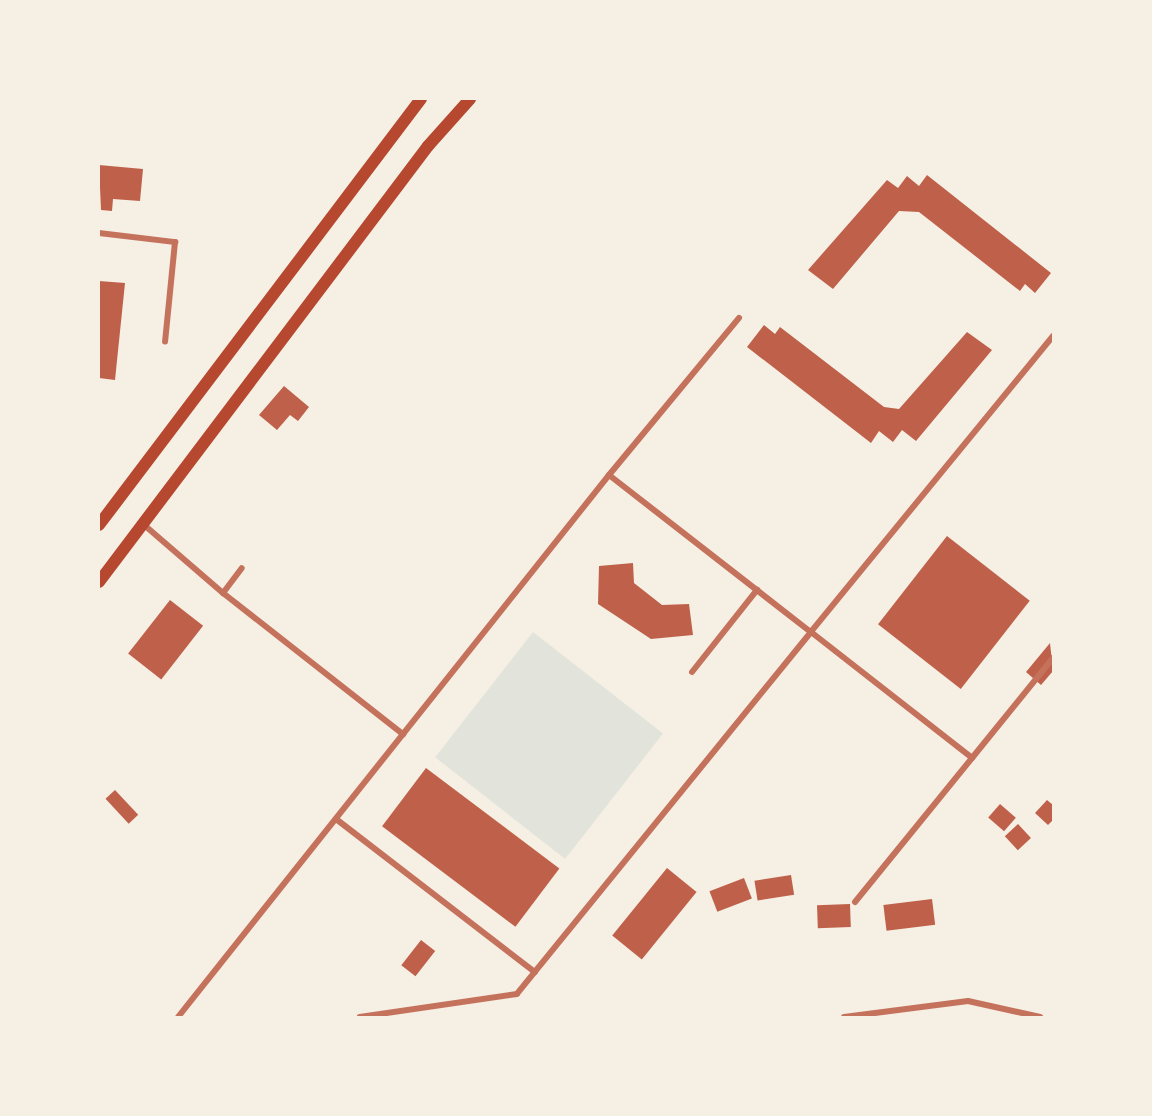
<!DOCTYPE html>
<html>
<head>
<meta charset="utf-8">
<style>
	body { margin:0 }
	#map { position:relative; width:1152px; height:1116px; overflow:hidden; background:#f6efe4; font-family:"Fira Sans",sans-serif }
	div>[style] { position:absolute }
	.green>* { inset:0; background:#e2e4dc; transform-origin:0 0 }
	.building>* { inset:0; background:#bf614a; transform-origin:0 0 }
	.minor>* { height:6px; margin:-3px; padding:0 3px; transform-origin:3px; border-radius:3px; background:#c5725c }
	.secondary>* { height:12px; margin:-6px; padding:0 6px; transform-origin:6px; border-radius:6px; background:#b5482f }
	span { translate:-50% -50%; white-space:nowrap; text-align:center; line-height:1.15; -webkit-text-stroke:5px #f6efe4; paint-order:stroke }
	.frame { position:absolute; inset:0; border:100px solid #f6efe4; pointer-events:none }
</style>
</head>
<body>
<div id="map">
	<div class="green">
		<i style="left:533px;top:632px;width:165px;height:159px;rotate:38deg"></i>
	</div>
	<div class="building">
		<i style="clip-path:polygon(99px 165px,143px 169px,140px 201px,113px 199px,112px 211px,101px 210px)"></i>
		<i style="clip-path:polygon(927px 175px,1051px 273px,1035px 293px,1025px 284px,1020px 291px,919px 212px,899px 211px,833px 289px,808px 270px,887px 180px,898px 188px,907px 176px,919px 186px)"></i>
		<i style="clip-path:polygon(99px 281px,125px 283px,115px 380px,99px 378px)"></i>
		<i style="clip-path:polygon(764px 325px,775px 334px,780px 327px,884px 407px,899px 409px,967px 332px,992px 350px,916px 441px,902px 430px,893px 442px,879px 431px,871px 443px,747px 347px)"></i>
		<i style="clip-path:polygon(284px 386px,309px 407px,298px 421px,290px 415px,277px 430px,259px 415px)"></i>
		<i style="left:947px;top:536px;width:105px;height:112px;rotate:38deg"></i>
		<i style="clip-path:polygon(633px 563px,634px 583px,662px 605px,689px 604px,693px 635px,651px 639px,598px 604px,599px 566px)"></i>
		<i style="left:170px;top:600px;width:42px;height:68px;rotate:38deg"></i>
		<i style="clip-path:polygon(1050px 643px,1053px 671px,1041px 685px,1026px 672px)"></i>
		<i style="left:426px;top:768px;width:167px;height:73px;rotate:37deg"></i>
		<i style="left:115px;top:790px;width:34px;height:13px;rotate:47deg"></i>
		<i style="clip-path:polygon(1047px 800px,1053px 805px,1053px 820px,1048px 825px,1035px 813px)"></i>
		<i style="left:1000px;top:804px;width:21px;height:18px;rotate:41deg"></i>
		<i style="left:1018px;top:824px;width:19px;height:18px;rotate:47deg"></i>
		<i style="left:667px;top:868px;width:38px;height:87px;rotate:39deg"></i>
		<i style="left:791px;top:875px;width:20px;height:37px;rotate:81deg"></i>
		<i style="left:744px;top:878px;width:22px;height:37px;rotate:69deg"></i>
		<i style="left:932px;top:899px;width:26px;height:49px;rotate:83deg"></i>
		<i style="left:850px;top:904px;width:23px;height:33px;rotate:88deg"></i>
		<i style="left:421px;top:940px;width:18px;height:32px;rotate:38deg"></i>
	</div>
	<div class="minor">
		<i style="left:99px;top:233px;width:77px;rotate:6.8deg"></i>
		<i style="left:175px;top:242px;width:100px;rotate:95.7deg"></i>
		<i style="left:1053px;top:336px;width:382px;rotate:129.3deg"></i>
		<i style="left:811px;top:632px;width:204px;rotate:38deg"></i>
		<i style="left:972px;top:758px;width:129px;rotate:-51deg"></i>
		<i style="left:609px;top:475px;width:204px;rotate:-50.4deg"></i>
		<i style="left:143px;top:524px;width:106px;rotate:40.8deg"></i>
		<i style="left:223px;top:593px;width:229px;rotate:38.1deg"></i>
		<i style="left:223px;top:593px;width:31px;rotate:-53deg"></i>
		<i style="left:692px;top:672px;width:105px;rotate:-51.6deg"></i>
		<i style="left:336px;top:819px;width:251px;rotate:37.6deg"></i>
		<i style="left:855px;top:902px;width:186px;rotate:-50.9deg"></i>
		<i style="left:178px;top:1017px;width:692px;rotate:-51.51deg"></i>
		<i style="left:609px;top:475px;width:256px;rotate:37.9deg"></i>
		<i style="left:811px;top:632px;width:466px;rotate:129.1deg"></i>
		<i style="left:517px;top:994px;width:159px;rotate:171.7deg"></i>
		<i style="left:844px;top:1017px;width:125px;rotate:-7.4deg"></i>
		<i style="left:968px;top:1001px;width:74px;rotate:12.5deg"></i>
	</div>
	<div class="secondary">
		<i style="left:99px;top:525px;width:534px;rotate:-52.92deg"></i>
		<i style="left:99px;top:582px;width:546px;rotate:-52.96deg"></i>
		<i style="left:428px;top:146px;width:63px;rotate:-48.2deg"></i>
	</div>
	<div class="frame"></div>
</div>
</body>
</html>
